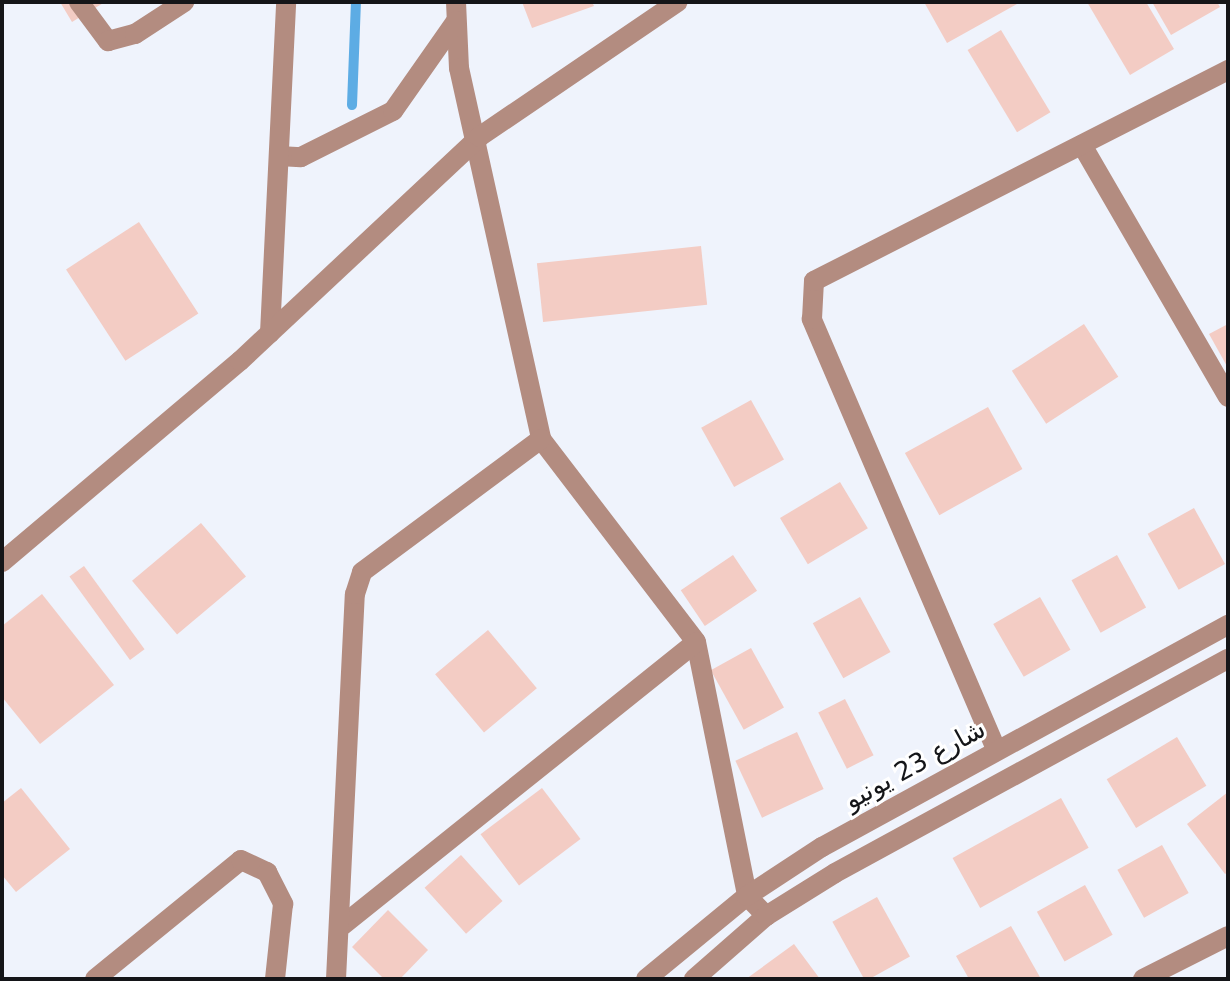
<!DOCTYPE html>
<html>
<head>
<meta charset="utf-8">
<style>
	body { margin:0 }
	#map { position:relative; width:1230px; height:981px; overflow:hidden; background:#eff3fc; font-family:"DejaVu Sans",Cairo,sans-serif }
	div>[style] { position:absolute }
	.stream>* { height:10px; margin:-5px; padding:0 5px; transform-origin:5px; border-radius:5px; background:#5dace4 }
	.building>* { inset:0; background:#f3ccc4; transform-origin:0 0 }
	.minor>* { height:20px; margin:-10px; padding:0 10px; transform-origin:10px; border-radius:10px; background:#b38c80 }
	span { translate:-50% -50%; white-space:nowrap; text-align:center; line-height:1.15; -webkit-text-stroke:6px #fff; paint-order:stroke }
	.street-label { font-size:26px; color:#141518 }
	.frame { position:absolute; inset:0; border:4px solid #141518; pointer-events:none }
</style>
</head>
<body>
<div id="map">
	<div class="stream">
		<i style="left:352px;top:105px;width:103px;rotate:-87.8deg"></i>
	</div>
	<div class="building">
		<i style="clip-path:polygon(60px 2px,105px 2px,72px 22px)"></i>
		<i style="clip-path:polygon(522px 2px,592px 2px,594px 6px,532px 28px)"></i>
		<i style="clip-path:polygon(924px 2px,1015px 2px,1017px 4px,947px 43px)"></i>
		<i style="clip-path:polygon(1087px 2px,1146px 2px,1174px 49px,1130px 75px)"></i>
		<i style="clip-path:polygon(1152px 2px,1217px 2px,1220px 7px,1171px 35px)"></i>
		<i style="left:1001px;top:30px;width:96px;height:39px;rotate:59deg"></i>
		<i style="left:139px;top:222px;width:109px;height:87px;rotate:57deg"></i>
		<i style="left:701px;top:246px;width:59px;height:165px;rotate:84deg"></i>
		<i style="left:1084px;top:324px;width:63px;height:86px;rotate:57deg"></i>
		<i style="clip-path:polygon(1228px 324px,1228px 368px,1209px 334px)"></i>
		<i style="left:751px;top:400px;width:68px;height:57px;rotate:61deg"></i>
		<i style="left:988px;top:407px;width:71px;height:95px;rotate:61deg"></i>
		<i style="left:840px;top:482px;width:54px;height:70px;rotate:59deg"></i>
		<i style="left:1194px;top:508px;width:64px;height:53px;rotate:61deg"></i>
		<i style="left:201px;top:523px;width:70px;height:90px;rotate:50deg"></i>
		<i style="left:733px;top:555px;width:43px;height:63px;rotate:56deg"></i>
		<i style="left:1117px;top:555px;width:60px;height:52px;rotate:61deg"></i>
		<i style="left:84px;top:566px;width:103px;height:18px;rotate:54deg"></i>
		<i style="clip-path:polygon(42px 594px,114px 685px,40px 744px,2px 697px,2px 626px)"></i>
		<i style="left:860px;top:597px;width:63px;height:54px;rotate:61deg"></i>
		<i style="left:1040px;top:597px;width:61px;height:54px;rotate:60deg"></i>
		<i style="left:488px;top:630px;width:76px;height:69px;rotate:50deg"></i>
		<i style="left:751px;top:648px;width:68px;height:46px;rotate:61deg"></i>
		<i style="left:845px;top:699px;width:63px;height:30px;rotate:63deg"></i>
		<i style="left:797px;top:732px;width:63px;height:68px;rotate:65deg"></i>
		<i style="left:1177px;top:737px;width:57px;height:82px;rotate:59deg"></i>
		<i style="clip-path:polygon(21px 788px,70px 849px,16px 892px,2px 875px,2px 803px)"></i>
		<i style="left:542px;top:788px;width:64px;height:77px;rotate:53deg"></i>
		<i style="clip-path:polygon(1228px 792px,1228px 872px,1225px 874px,1187px 824px)"></i>
		<i style="left:1061px;top:798px;width:57px;height:124px;rotate:61deg"></i>
		<i style="left:1162px;top:845px;width:55px;height:51px;rotate:61deg"></i>
		<i style="left:461px;top:855px;width:62px;height:49px;rotate:48deg"></i>
		<i style="left:1085px;top:885px;width:57px;height:55px;rotate:61deg"></i>
		<i style="left:877px;top:897px;width:68px;height:51px;rotate:61deg"></i>
		<i style="clip-path:polygon(388px 910px,428px 950px,400px 979px,384px 979px,352px 947px)"></i>
		<i style="clip-path:polygon(1011px 926px,1041px 979px,969px 979px,956px 956px)"></i>
		<i style="clip-path:polygon(794px 944px,820px 979px,746px 979px)"></i>
	</div>
	<div class="minor">
		<i style="left:79px;top:2px;width:49px;rotate:53.4deg"></i>
		<i style="left:108px;top:41px;width:28px;rotate:-15deg"></i>
		<i style="left:135px;top:34px;width:59px;rotate:-33.1deg"></i>
		<i style="left:456px;top:2px;width:66px;rotate:87.4deg"></i>
		<i style="left:459px;top:68px;width:380px;rotate:77.5deg"></i>
		<i style="left:541px;top:439px;width:255px;rotate:52.6deg"></i>
		<i style="left:696px;top:642px;width:259px;rotate:78.6deg"></i>
		<i style="left:747px;top:896px;width:28px;rotate:46deg"></i>
		<i style="left:1082px;top:145px;width:291px;rotate:59.9deg"></i>
		<i style="left:279px;top:156px;width:22px;rotate:3deg"></i>
		<i style="left:301px;top:157px;width:103px;rotate:-26.6deg"></i>
		<i style="left:393px;top:111px;width:110px;rotate:-55deg"></i>
		<i style="left:270px;top:333px;width:331px;rotate:-87.2deg"></i>
		<i style="left:2px;top:562px;width:312px;rotate:-40.2deg"></i>
		<i style="left:240px;top:361px;width:328px;rotate:-43.1deg"></i>
		<i style="left:479px;top:137px;width:240px;rotate:-34.2deg"></i>
		<i style="left:996px;top:749px;width:468px;rotate:-113.2deg"></i>
		<i style="left:812px;top:319px;width:38px;rotate:-87deg"></i>
		<i style="left:814px;top:281px;width:465px;rotate:-27deg"></i>
		<i style="left:343px;top:925px;width:452px;rotate:-38.7deg"></i>
		<i style="left:95px;top:979px;width:188px;rotate:-39.2deg"></i>
		<i style="left:241px;top:860px;width:29px;rotate:25deg"></i>
		<i style="left:267px;top:872px;width:36px;rotate:63deg"></i>
		<i style="left:283px;top:904px;width:75px;rotate:96.1deg"></i>
		<i style="left:336px;top:979px;width:385px;rotate:-87.2deg"></i>
		<i style="left:355px;top:594px;width:23px;rotate:-72deg"></i>
		<i style="left:362px;top:572px;width:223px;rotate:-36.6deg"></i>
		<i style="left:646px;top:979px;width:131px;rotate:-39.4deg"></i>
		<i style="left:747px;top:896px;width:90px;rotate:-33.2deg"></i>
		<i style="left:822px;top:847px;width:463px;rotate:-28.7deg"></i>
		<i style="left:694px;top:979px;width:96px;rotate:-41.2deg"></i>
		<i style="left:766px;top:916px;width:81px;rotate:-31.9deg"></i>
		<i style="left:835px;top:873px;width:447px;rotate:-28.6deg"></i>
		<i style="left:1143px;top:979px;width:95px;rotate:-26.8deg"></i>
	</div>
	<div class="street-label">
		<span style="left:915px;top:765px;rotate:-29deg">شارع 23 يونيو</span>
	</div>
	<div class="frame"></div>
</div>
</body>
</html>
